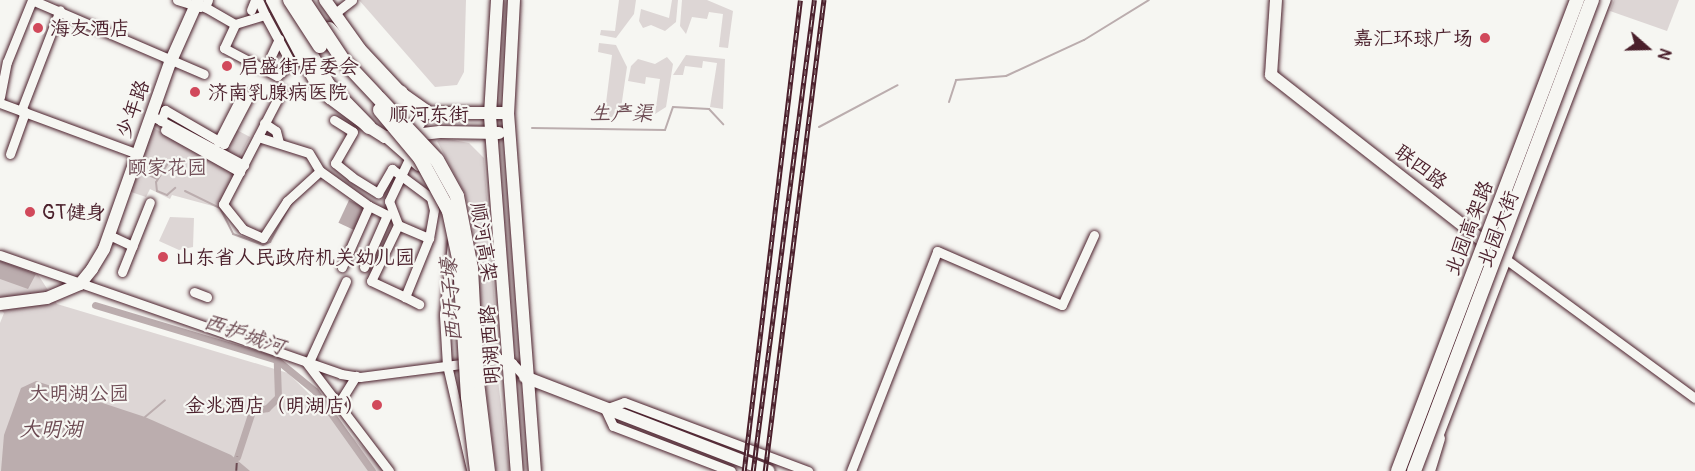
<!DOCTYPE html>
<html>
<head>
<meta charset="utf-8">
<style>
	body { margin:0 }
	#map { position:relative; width:1695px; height:471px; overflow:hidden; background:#f6f6f2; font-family:Pangolin,"LXGW WenKai TC",sans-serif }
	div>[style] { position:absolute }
	.green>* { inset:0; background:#ddd6d5; transform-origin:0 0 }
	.water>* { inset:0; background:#bbadae; transform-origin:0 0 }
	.stream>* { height:2px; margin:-1px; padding:0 1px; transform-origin:1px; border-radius:1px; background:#bbadae }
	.canal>* { height:7px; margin:-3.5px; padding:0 3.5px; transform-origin:3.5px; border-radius:3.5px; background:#bbadae }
	.ferry>* { height:1.5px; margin-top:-0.75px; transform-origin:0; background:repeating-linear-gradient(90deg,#6c4a52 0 8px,transparent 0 14px) }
	.roads { filter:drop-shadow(0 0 2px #4a1f2b) drop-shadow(0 0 2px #4a1f2b) }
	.minor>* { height:9px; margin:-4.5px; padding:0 4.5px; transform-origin:4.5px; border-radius:4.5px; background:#f6f6f2 }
	.major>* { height:12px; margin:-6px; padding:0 6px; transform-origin:6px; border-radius:6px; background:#f6f6f2 }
	.highway>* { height:14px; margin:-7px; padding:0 7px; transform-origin:7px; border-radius:7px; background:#f6f6f2 }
	.rail>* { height:4.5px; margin-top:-2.25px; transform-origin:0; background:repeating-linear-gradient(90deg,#f6f6f2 0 7px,#4a1f2b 0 14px); box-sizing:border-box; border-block:2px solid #4a1f2b }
	.bridges { filter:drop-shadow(0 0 2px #4a1f2b) drop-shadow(0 0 2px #4a1f2b) }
	.highway-bridge>* { height:14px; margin:-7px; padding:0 7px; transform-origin:7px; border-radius:7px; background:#f6f6f2 }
	.dots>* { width:16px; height:16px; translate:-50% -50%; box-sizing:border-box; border:3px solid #f6f6f2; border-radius:50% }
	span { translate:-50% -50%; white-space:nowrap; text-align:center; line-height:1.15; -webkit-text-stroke:4.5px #f6f6f2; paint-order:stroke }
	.poi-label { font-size:20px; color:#4a1f2b }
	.left { translate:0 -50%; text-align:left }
	.right { translate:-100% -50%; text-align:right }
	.street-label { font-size:20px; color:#4a1f2b }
	.park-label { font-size:20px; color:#6f4d56 }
	.water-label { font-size:21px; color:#6c4a52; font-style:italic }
	.north { position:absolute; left:1617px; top:18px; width:60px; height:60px; -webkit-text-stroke:4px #f6f6f2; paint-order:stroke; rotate:110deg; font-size:16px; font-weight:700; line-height:24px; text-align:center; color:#4a1f2b }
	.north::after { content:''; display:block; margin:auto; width:21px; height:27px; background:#4a1f2b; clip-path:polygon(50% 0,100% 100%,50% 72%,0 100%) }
</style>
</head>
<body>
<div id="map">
	<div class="green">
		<i style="clip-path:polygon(359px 0,466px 0,464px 72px,457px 85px,435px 87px)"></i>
		<i style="clip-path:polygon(619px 0,636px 0,634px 14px,616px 38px,600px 35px,601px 30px,615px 31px)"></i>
		<i style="clip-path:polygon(672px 0,678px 0,676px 22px,665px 31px,651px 25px,643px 28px,639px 21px,641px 9px,669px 18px)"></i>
		<i style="clip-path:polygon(682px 0,707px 0,733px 11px,728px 48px,719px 47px,723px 14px,709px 12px,707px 19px,692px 17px,686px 34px,680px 26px)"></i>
		<i style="clip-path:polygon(1614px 0,1679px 0,1667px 31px,1610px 11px)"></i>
		<i style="clip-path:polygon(599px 43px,616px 45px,627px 67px,620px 115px,604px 119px,612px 55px,598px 52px)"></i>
		<i style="clip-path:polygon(686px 55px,725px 59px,723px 109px,710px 107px,717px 63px,703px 61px,702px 68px,685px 66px,683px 75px,673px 75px)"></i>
		<i style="clip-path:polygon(667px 57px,673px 64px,666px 107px,655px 114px,660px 79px,646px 77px,645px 84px,628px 81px,631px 66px,638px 59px,655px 64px)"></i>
		<i style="clip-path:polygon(152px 127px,234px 173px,220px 208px,172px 195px,170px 199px,150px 189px,146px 197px,128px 191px)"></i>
		<i style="left:235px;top:129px;width:17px;height:24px;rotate:28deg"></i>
		<i style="clip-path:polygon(443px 138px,469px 143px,484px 158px,498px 346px,482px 348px,473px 225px,465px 194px,437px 141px)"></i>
		<i style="clip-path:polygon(170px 217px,194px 218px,193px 247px,179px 250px,159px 241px)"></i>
		<i style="clip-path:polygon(0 259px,37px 273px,57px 304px,288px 373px,387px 471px,0 471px,0 323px,4px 313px,0 309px)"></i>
		<i style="left:497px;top:372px;width:100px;height:13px;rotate:83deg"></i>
	</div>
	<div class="water">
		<i style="left:349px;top:200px;width:19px;height:25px;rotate:25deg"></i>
		<i style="clip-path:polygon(0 261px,36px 274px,28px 289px,0 279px)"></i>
		<i style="clip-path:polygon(36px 381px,145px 417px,231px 455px,250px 471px,1px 471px,4px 435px,21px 388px)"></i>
	</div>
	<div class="stream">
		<i style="left:949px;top:102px;width:23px;rotate:-72deg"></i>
		<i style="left:956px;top:80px;width:50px;rotate:-4.6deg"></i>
		<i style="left:1006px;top:76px;width:86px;rotate:-24.8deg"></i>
		<i style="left:1084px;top:40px;width:76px;rotate:-31.6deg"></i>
		<i style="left:819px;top:127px;width:89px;rotate:-28deg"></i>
		<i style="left:532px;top:128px;width:133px;rotate:0.9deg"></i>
		<i style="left:665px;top:130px;width:24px;rotate:-71deg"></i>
		<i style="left:673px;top:107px;width:36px;rotate:3deg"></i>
		<i style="left:709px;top:109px;width:21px;rotate:47deg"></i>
		<i style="left:168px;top:163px;width:22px;rotate:122deg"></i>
		<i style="left:156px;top:182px;width:9px;rotate:84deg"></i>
		<i style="left:157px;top:191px;width:11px;rotate:22deg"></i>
		<i style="left:167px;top:195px;width:11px;rotate:-41deg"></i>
		<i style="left:138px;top:170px;width:21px;rotate:25deg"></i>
		<i style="left:442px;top:184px;width:18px;rotate:61deg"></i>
		<i style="left:185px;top:191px;width:39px;rotate:26deg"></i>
		<i style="left:220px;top:208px;width:29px;rotate:63deg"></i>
		<i style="left:233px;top:234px;width:32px;rotate:20deg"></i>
		<i style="left:263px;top:245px;width:8px;rotate:-23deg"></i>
		<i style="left:270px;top:242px;width:42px;rotate:-61.6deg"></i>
		<i style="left:290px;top:205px;width:14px;rotate:-45deg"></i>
		<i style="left:145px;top:417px;width:26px;rotate:-40deg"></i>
	</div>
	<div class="canal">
		<i style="left:95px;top:305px;width:190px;rotate:16.8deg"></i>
		<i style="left:277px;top:360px;width:49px;rotate:39.2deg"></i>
		<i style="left:315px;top:391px;width:98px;rotate:54.5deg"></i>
		<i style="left:237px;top:457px;width:48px;rotate:-71.9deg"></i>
		<i style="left:252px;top:411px;width:15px;rotate:-11deg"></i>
		<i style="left:267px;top:408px;width:16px;rotate:-45deg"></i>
		<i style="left:278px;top:397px;width:37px;rotate:-92deg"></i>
	</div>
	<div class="ferry">
		<i style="left:236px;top:471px;width:14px;rotate:-86deg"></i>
	</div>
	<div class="roads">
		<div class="minor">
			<i style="left:177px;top:0;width:24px;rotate:17deg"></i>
			<i style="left:208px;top:0;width:8px;rotate:113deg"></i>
			<i style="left:205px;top:7px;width:34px;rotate:30deg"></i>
			<i style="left:258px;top:0;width:17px;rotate:65deg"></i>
			<i style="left:251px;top:10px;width:11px;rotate:-68deg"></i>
			<i style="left:334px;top:14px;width:23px;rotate:-38deg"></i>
			<i style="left:265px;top:15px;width:55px;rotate:61.6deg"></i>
			<i style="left:291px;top:63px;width:19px;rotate:137deg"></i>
			<i style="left:277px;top:76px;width:60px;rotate:-152.2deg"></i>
			<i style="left:224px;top:48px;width:26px;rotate:-65deg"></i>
			<i style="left:235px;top:24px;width:31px;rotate:-17deg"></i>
			<i style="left:271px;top:56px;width:19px;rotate:-65deg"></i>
			<i style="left:0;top:97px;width:36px;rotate:-79deg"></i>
			<i style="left:7px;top:62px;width:67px;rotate:-68deg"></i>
			<i style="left:32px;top:0;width:187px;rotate:23.3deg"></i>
			<i style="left:0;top:103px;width:147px;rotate:20.3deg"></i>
			<i style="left:21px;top:111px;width:108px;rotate:-68.9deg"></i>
			<i style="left:156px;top:118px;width:100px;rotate:28.1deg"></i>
			<i style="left:334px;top:120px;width:22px;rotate:32deg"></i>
			<i style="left:353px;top:132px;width:36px;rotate:120deg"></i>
			<i style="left:335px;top:163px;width:22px;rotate:39deg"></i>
			<i style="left:352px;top:177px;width:31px;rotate:32deg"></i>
			<i style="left:378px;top:193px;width:28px;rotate:-60deg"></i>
			<i style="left:392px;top:169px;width:49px;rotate:36.6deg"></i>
			<i style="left:431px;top:198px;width:12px;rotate:76deg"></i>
			<i style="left:434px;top:210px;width:28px;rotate:100deg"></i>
			<i style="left:429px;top:238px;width:64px;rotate:112.1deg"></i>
			<i style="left:405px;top:297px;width:16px;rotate:27deg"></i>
			<i style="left:161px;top:121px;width:12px;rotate:-70deg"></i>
			<i style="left:165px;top:110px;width:68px;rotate:30deg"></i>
			<i style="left:224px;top:144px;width:54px;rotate:-62.5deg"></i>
			<i style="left:264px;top:123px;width:14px;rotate:34deg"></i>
			<i style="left:276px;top:131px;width:12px;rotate:76deg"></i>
			<i style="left:165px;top:130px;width:86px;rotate:29.2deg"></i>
			<i style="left:258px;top:137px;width:53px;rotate:17.4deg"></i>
			<i style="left:309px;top:153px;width:21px;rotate:59deg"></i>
			<i style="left:320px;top:171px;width:45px;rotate:137.7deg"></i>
			<i style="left:287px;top:201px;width:44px;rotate:123deg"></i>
			<i style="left:263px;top:238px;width:22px;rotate:-156deg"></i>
			<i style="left:243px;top:229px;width:32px;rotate:-129deg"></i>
			<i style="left:223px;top:204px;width:128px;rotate:-62.6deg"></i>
			<i style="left:385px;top:137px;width:44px;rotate:41.3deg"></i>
			<i style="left:218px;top:142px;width:55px;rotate:-63deg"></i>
			<i style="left:10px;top:154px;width:45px;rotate:-70.3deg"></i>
			<i style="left:410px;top:157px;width:49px;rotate:115.5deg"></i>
			<i style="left:389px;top:201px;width:26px;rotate:69deg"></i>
			<i style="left:398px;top:225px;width:34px;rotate:23deg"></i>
			<i style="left:320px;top:171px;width:60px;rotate:35.5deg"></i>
			<i style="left:369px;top:206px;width:67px;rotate:113.9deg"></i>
			<i style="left:398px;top:225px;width:62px;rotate:115.7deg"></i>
			<i style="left:371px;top:281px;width:38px;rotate:25deg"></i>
			<i style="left:109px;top:235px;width:26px;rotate:25deg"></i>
			<i style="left:452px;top:243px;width:72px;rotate:96.3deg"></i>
			<i style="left:444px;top:315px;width:50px;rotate:86.6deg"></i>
			<i style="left:447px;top:365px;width:107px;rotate:77deg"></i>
			<i style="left:0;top:255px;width:361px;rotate:19.2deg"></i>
			<i style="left:341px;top:374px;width:19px;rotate:9deg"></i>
			<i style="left:360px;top:377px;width:141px;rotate:-7.3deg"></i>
			<i style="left:500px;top:359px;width:13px;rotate:18deg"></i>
			<i style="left:512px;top:363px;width:19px;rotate:47deg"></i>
			<i style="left:1507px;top:260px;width:233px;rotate:36.3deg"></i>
			<i style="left:364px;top:267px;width:57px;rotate:-66.1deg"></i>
			<i style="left:387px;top:215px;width:20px;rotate:-153deg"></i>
			<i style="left:122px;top:272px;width:75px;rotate:-68.2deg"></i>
			<i style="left:194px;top:292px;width:14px;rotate:21deg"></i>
			<i style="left:306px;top:362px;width:137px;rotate:52.7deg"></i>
			<i style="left:309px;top:362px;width:89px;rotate:-65.4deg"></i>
			<i style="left:339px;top:403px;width:32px;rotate:-58deg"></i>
			<i style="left:731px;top:471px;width:126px;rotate:-159.1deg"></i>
			<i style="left:613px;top:426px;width:19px;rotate:-115deg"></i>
			<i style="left:605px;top:409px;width:20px;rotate:-20deg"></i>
			<i style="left:624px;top:402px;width:197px;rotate:20.6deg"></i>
			<i style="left:851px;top:471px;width:236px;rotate:-68.6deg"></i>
			<i style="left:937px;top:251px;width:136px;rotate:23.4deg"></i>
			<i style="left:1062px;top:305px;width:77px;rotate:-65.4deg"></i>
		</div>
		<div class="major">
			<i style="left:272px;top:0;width:94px;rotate:62.1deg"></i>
			<i style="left:316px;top:83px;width:21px;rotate:47deg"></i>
			<i style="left:330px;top:98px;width:49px;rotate:36.6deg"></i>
			<i style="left:369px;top:127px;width:19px;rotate:32deg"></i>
			<i style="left:385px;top:137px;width:12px"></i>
			<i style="left:397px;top:137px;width:43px;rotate:-6.6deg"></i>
			<i style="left:440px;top:132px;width:59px;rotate:1deg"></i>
			<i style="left:325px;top:0;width:60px;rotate:54.5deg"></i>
			<i style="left:360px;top:49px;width:60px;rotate:47deg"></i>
			<i style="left:401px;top:93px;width:35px;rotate:35deg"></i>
			<i style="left:430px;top:113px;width:78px"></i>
			<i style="left:497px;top:0;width:116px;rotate:93.5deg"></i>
			<i style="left:490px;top:116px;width:356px;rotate:85.7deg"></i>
			<i style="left:514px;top:0;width:113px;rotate:93deg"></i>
			<i style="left:508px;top:113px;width:359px;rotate:85.7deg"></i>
			<i style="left:1276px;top:0;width:75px;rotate:93.8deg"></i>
			<i style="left:1271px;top:75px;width:296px;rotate:38.1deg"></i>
			<i style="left:0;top:304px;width:47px;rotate:-7.3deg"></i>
			<i style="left:47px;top:298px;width:36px;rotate:-23deg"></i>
			<i style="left:80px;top:284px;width:19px;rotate:-51deg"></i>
			<i style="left:92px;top:269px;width:23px;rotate:-59deg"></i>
			<i style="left:104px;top:249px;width:197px;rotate:-70.5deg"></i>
			<i style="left:170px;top:63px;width:69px;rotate:-66deg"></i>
			<i style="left:525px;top:377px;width:261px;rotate:21.1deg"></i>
			<i style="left:1433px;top:447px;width:479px;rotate:-69deg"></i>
		</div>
		<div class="highway">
			<i style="left:280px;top:0;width:98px;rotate:60.5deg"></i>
			<i style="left:328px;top:85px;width:59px;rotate:45.7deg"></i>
			<i style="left:329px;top:29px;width:69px;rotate:47.3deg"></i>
			<i style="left:376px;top:80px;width:28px;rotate:27deg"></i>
			<i style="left:390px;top:91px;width:31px;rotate:40deg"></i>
			<i style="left:414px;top:111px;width:13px;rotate:72deg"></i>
			<i style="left:1428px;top:471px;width:34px;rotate:-73deg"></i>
		</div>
	</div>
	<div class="rail">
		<i style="left:744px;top:471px;width:474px;rotate:-83.2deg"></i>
		<i style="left:753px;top:471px;width:475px;rotate:-82.6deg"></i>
		<i style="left:765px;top:471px;width:475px;rotate:-82.9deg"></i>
	</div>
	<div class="bridges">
		<div class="highway-bridge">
			<i style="left:290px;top:0;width:55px;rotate:56.9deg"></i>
			<i style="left:303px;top:0;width:72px;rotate:56.3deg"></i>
			<i style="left:343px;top:60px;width:137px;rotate:46.8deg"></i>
			<i style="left:437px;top:160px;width:41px;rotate:60.9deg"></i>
			<i style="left:457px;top:196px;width:73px;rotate:79deg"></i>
			<i style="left:471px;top:268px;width:114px;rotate:87deg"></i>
			<i style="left:477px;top:382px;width:90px;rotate:83deg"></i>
			<i style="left:380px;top:110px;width:62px;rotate:50.2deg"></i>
			<i style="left:420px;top:158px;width:60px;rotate:61.3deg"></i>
			<i style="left:449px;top:211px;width:53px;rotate:78.1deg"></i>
			<i style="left:460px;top:263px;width:134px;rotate:86.6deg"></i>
			<i style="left:468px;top:397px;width:75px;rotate:83.1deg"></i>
			<i style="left:1398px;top:471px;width:504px;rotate:-69.19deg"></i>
			<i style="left:1414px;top:471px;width:504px;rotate:-69.3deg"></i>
		</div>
	</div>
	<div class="dots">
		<i style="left:38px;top:28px;background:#d1495b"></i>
		<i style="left:1485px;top:38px;background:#d1495b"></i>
		<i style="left:227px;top:66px;background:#d1495b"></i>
		<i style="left:195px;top:92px;background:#d1495b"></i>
		<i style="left:30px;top:212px;background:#d1495b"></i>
		<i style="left:163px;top:257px;background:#d1495b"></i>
		<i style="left:377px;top:405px;background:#d1495b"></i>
	</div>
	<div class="poi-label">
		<span class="left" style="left:50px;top:28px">海友酒店</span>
		<span class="right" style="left:1473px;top:38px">嘉汇环球广场</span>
		<span class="left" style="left:239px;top:66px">启盛街居委会</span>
		<span class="left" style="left:208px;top:92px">济南乳腺病医院</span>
		<span class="left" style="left:42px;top:212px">GT健身</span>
		<span class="left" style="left:175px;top:257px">山东省人民政府机关幼儿园</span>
		<span class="right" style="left:365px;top:405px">金兆酒店（明湖店）</span>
	</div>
	<div class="street-label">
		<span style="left:133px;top:109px;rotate:-70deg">少年路</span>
		<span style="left:429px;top:114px">顺河东街</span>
		<span style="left:1421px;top:167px;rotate:37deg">联四路</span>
		<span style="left:1469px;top:228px;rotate:-69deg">北园高架路</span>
		<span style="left:1498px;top:229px;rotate:-69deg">北园大街</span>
		<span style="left:484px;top:242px;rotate:81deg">顺河高架</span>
		<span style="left:490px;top:345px;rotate:-94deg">明湖西路</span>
	</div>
	<div class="park-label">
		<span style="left:167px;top:167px">颐家花园</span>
		<span style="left:79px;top:393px">大明湖公园</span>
	</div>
	<div class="water-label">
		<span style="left:621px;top:114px;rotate:1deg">生产渠</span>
		<span style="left:452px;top:300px;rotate:-94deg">西圩子壕</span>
		<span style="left:244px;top:335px;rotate:19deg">西护城河</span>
		<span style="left:51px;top:430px">大明湖</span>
	</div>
	<div class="north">N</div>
</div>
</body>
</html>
